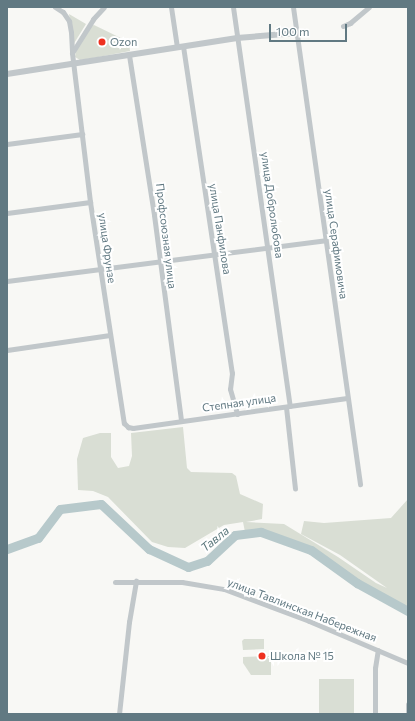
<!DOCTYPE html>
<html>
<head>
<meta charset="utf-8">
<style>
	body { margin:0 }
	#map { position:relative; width:415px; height:721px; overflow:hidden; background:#f8f8f5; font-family:Commissioner,sans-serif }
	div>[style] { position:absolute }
	.green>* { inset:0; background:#d9ded4; transform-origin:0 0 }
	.river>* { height:9px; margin:-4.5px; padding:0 4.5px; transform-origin:4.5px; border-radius:4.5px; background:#b7c9cb }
	.minor>* { height:5px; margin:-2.5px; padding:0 2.5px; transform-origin:2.5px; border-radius:2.5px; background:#c1c7ca }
	.tertiary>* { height:6px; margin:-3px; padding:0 3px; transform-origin:3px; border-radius:3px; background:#c1c7ca }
	.dots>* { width:11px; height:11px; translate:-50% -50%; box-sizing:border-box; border:2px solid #fff; border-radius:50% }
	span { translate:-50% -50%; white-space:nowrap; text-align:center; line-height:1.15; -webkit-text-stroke:4px #fff; paint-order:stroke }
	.poi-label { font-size:11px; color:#617982 }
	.left { translate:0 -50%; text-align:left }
	.street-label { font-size:11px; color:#617982 }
	.water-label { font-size:12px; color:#5c787d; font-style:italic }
	.frame { position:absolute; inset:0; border:8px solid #617982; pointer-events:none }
	.scale { position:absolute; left:269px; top:24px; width:78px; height:18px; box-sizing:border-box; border:2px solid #617982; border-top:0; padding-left:5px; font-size:12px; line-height:14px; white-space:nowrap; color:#617982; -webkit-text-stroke:3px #fff; paint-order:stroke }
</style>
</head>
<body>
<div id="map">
	<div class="green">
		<i style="clip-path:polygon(69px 14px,86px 24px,73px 45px,70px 20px)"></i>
		<i style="clip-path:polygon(94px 25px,129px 42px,130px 51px,93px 58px,80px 60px,75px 57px,76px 51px,91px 26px)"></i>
		<i style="clip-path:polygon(183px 427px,187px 468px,191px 472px,232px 473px,236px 476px,240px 494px,263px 504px,262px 519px,246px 522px,284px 524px,338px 557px,376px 583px,387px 588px,340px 555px,301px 534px,304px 521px,324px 523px,391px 518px,408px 499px,408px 611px,379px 600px,284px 536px,246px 537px,243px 522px,224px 525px,185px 548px,168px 547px,152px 542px,108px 497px,93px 491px,78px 490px,77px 459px,83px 438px,100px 433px,111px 433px,111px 457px,118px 468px,129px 466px,132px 456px,131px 433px)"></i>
		<i style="clip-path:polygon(244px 639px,264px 639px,264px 649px,243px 650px,242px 641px)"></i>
		<i style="clip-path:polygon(271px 656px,271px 675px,251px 675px,243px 663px,243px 657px)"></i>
		<i style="left:319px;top:679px;width:35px;height:35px"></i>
	</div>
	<div class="river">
		<i style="left:7px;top:549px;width:33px;rotate:-20deg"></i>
		<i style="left:38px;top:538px;width:36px;rotate:-53deg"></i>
		<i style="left:60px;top:509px;width:41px;rotate:-7deg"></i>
		<i style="left:101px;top:504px;width:66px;rotate:43.2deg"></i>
		<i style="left:149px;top:549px;width:43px;rotate:24.8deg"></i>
		<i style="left:188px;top:567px;width:20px;rotate:-18deg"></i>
		<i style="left:207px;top:561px;width:38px;rotate:-43deg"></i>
		<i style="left:235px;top:535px;width:26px;rotate:-7deg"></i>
		<i style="left:261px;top:532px;width:53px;rotate:19.8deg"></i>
		<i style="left:311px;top:550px;width:57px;rotate:35.7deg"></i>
		<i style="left:357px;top:583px;width:58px;rotate:28.8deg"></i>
	</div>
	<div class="minor">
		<i style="left:55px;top:7px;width:9px;rotate:32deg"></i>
		<i style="left:63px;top:12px;width:11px;rotate:56deg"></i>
		<i style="left:69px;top:21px;width:11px;rotate:80deg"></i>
		<i style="left:71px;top:32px;width:21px;rotate:87deg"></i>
		<i style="left:72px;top:53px;width:150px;rotate:83.1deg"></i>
		<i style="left:90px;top:202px;width:224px;rotate:81.3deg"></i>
		<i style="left:124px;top:423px;width:6px;rotate:45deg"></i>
		<i style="left:128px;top:427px;width:5px;rotate:11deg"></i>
		<i style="left:133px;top:428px;width:216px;rotate:-8deg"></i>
		<i style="left:171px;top:7px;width:40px;rotate:81.5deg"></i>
		<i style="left:233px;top:7px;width:403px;rotate:81.9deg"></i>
		<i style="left:293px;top:7px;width:482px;rotate:82deg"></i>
		<i style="left:343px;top:26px;width:8px;rotate:-23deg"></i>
		<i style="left:350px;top:23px;width:25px;rotate:-40deg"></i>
		<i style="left:183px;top:46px;width:331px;rotate:81.5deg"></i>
		<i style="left:232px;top:373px;width:16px;rotate:97deg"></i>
		<i style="left:230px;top:389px;width:26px;rotate:74deg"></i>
		<i style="left:72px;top:53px;width:40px;rotate:-58deg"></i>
		<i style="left:93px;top:19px;width:16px;rotate:-47deg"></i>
		<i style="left:129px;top:55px;width:162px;rotate:81.1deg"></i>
		<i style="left:154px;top:215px;width:207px;rotate:82.5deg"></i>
		<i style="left:7px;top:144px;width:76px;rotate:-7.6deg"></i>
		<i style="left:7px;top:213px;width:84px;rotate:-7.5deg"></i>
		<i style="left:7px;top:281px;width:321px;rotate:-7.3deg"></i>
		<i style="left:7px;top:350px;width:104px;rotate:-8.3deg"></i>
		<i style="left:286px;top:407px;width:82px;rotate:83.7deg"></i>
		<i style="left:115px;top:582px;width:67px"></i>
		<i style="left:182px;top:582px;width:43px;rotate:9.5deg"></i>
		<i style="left:224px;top:589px;width:91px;rotate:20.6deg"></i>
		<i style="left:309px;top:621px;width:108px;rotate:23deg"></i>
		<i style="left:119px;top:714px;width:93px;rotate:-83.8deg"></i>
		<i style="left:129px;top:622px;width:42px;rotate:-80.3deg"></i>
		<i style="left:375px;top:714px;width:46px;rotate:-90deg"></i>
		<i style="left:375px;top:668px;width:18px;rotate:-81deg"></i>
		<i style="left:408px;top:714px;width:10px;rotate:-90deg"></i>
	</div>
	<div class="tertiary">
		<i style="left:7px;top:74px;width:233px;rotate:-8.9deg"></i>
		<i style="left:237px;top:38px;width:60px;rotate:-4.8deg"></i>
	</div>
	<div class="dots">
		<i style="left:102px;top:42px;background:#ee301f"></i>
		<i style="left:262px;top:656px;background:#ee301f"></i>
	</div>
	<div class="poi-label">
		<span class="left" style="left:110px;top:42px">Ozon</span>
		<span class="left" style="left:270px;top:656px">Школа № 15</span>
	</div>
	<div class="street-label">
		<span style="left:272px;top:205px;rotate:82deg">улица Добролюбова</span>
		<span style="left:220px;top:229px;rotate:81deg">улица Панфилова</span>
		<span style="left:166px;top:236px;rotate:83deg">Профсоюзная улица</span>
		<span style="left:336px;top:244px;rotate:82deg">улица Серафимовича</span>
		<span style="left:107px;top:248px;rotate:82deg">улица Фрунзе</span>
		<span style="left:239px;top:403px;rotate:-8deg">Степная улица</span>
		<span style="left:302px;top:610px;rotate:21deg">улица Тавлинская Набережная</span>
	</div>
	<div class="water-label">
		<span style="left:215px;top:539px;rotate:-39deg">Тавла</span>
	</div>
	<div class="frame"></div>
	<div class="scale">100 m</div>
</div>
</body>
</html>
